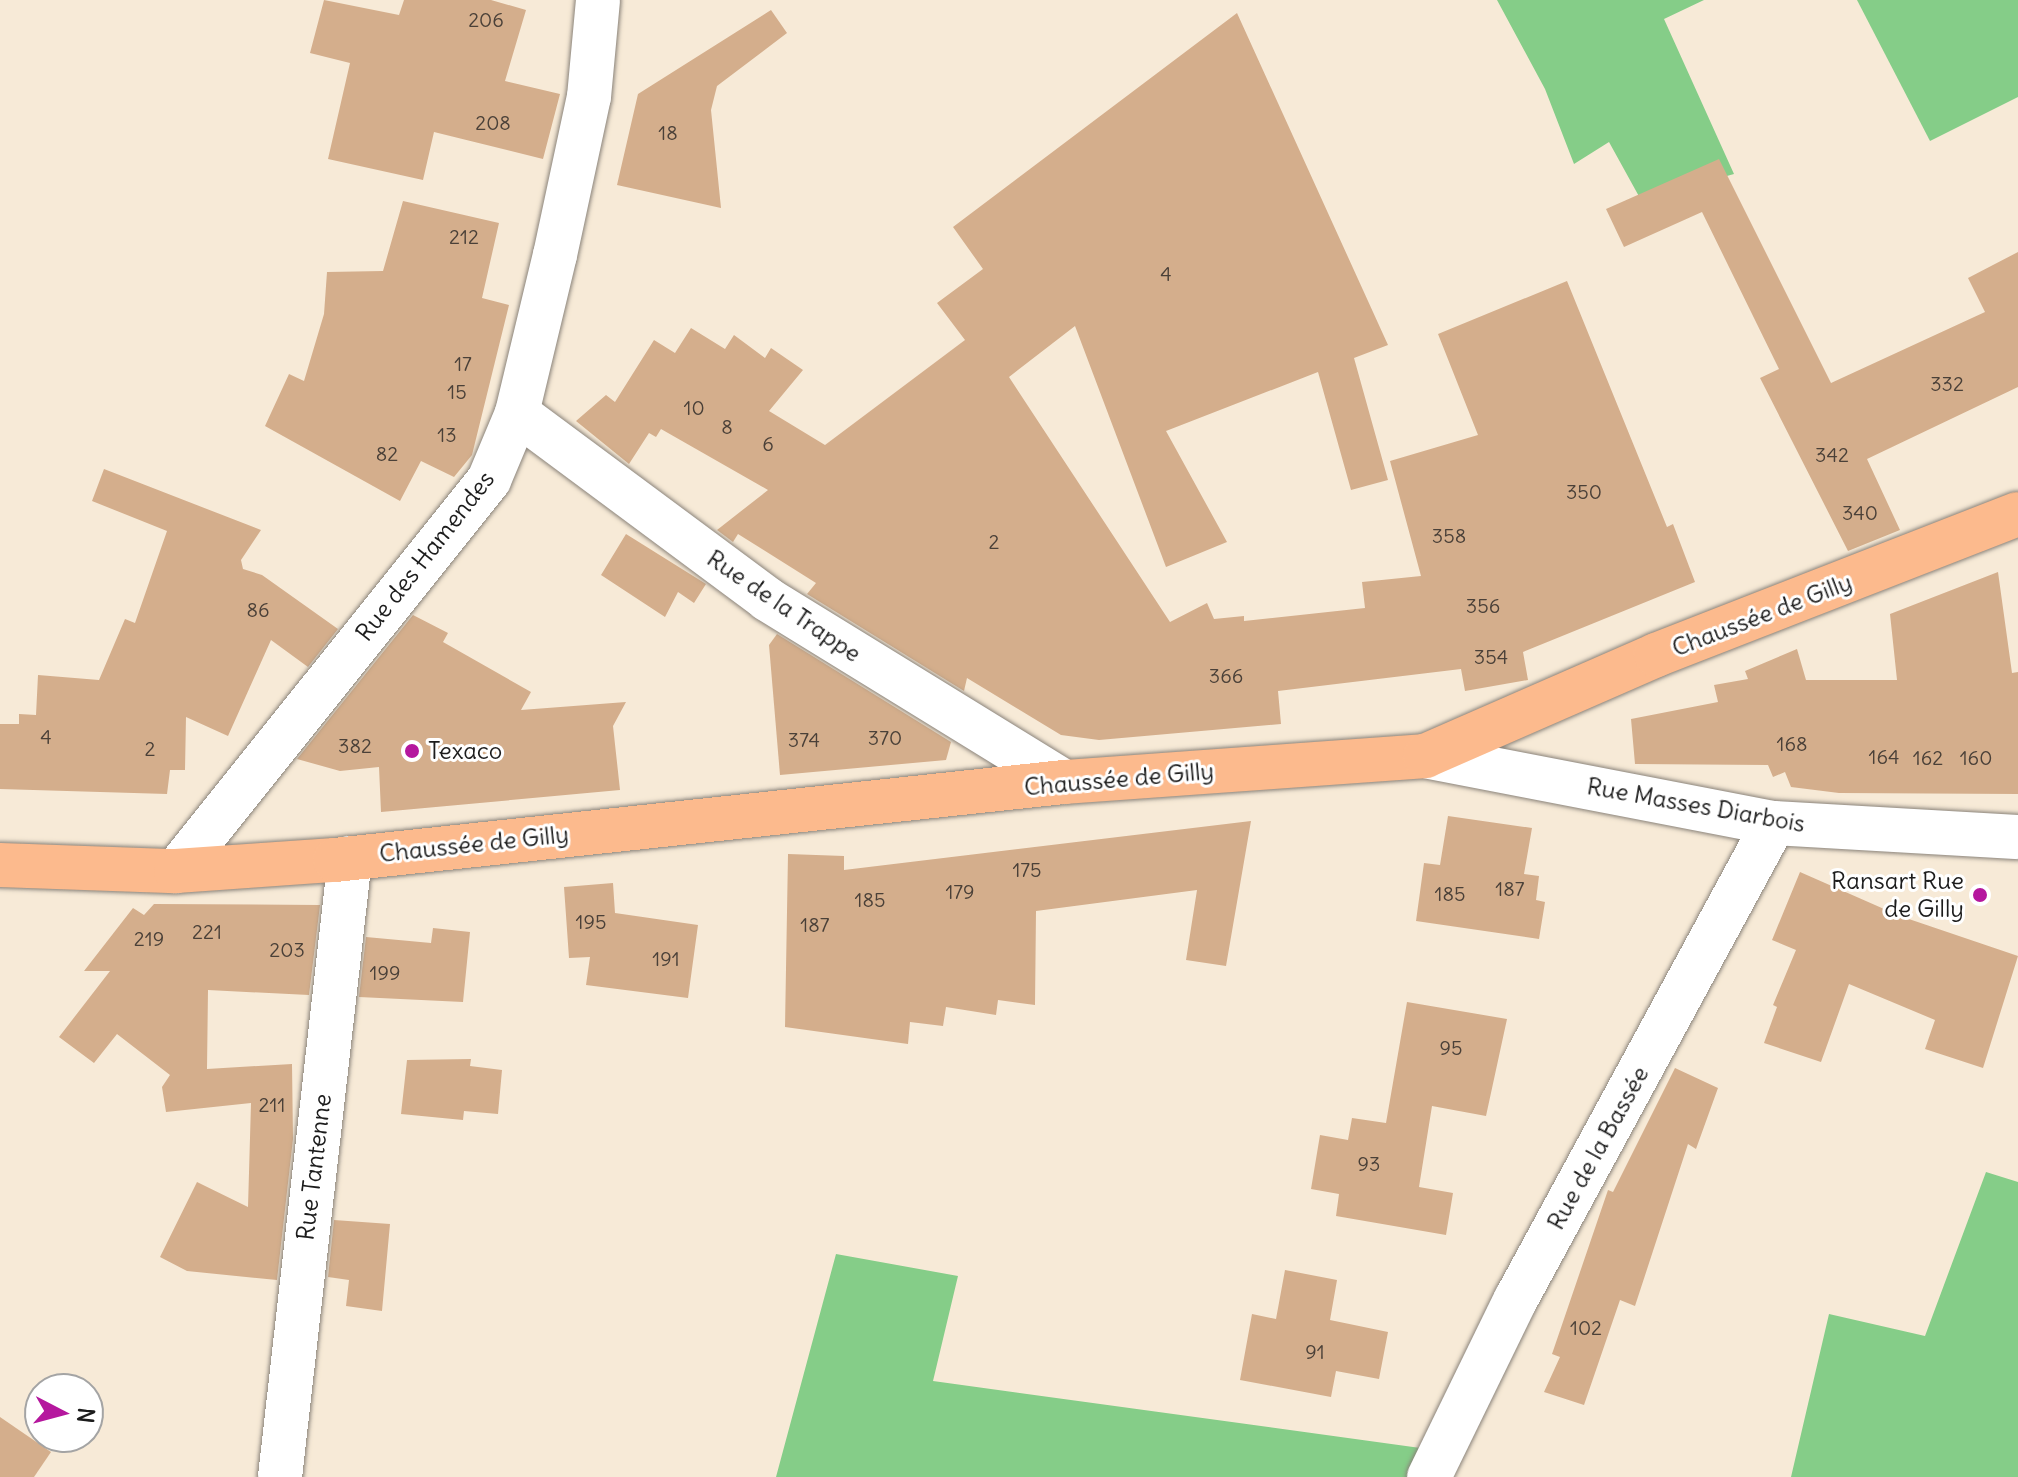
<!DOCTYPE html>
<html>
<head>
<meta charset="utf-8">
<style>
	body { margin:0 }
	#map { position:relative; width:2018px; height:1477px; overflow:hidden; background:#f7ead7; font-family:Delius,sans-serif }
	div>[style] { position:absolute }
	.green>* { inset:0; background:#85cd88 }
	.building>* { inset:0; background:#d4ae8c }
	.roads { filter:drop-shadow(0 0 2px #8a837a) drop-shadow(0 0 2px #8a837a) }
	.minor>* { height:44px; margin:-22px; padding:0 22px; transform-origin:22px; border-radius:22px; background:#fff }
	.major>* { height:44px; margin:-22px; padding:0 22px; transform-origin:22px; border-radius:22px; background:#fcba8d }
	.dots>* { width:22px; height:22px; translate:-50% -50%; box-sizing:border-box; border:4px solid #fff; border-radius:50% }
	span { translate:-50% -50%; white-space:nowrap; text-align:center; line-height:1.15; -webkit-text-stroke:6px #fff; paint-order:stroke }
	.number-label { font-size:20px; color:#4a4038 }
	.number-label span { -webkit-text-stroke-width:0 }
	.street-label { font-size:24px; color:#1c1c1c }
	.poi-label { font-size:24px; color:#1c1c1c }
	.left { translate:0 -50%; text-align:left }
	.right { translate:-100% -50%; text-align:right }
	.north { position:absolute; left:24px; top:1373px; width:80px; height:80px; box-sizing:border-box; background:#fff; border:2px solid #a4a4a4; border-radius:50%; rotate:96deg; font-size:22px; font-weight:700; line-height:32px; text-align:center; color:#1c1c1c }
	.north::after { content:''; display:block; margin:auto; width:28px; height:36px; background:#b5179e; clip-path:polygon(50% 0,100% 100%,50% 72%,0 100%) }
</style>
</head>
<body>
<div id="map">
	<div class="green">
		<i style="clip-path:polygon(1497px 0,1704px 0,1664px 19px,1734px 174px,1641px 200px,1609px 142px,1574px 164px,1545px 89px)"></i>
		<i style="clip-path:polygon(1857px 0,2018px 0,2018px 97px,1930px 141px)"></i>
		<i style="clip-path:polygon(1986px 1172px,2018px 1182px,2018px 1477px,1791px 1477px,1829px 1314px,1925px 1336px)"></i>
		<i style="clip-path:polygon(836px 1254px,958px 1276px,933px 1381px,1442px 1451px,1429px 1477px,776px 1477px)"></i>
	</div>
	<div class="building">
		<i style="clip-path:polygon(324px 0,399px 15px,404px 0,491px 0,526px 10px,505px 81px,560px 94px,543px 159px,434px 132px,423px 180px,328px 159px,350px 63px,310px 53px)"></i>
		<i style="clip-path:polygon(771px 10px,787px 33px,717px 86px,711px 110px,721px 208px,617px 185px,638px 94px)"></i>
		<i style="clip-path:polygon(1237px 13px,1388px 345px,1354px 358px,1388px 480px,1351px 490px,1318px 372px,1166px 431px,1227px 542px,1166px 567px,1075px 326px,1009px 377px,1170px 622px,1207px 603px,1214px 619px,1244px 616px,1244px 621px,1365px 608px,1362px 582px,1421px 576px,1390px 461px,1478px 435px,1438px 334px,1567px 281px,1667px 527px,1673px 524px,1695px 582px,1523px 652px,1528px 680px,1465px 691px,1461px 669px,1278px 691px,1281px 724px,1099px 740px,1061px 735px,967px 678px,964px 691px,807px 594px,816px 583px,738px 534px,733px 542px,717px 530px,768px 490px,661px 429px,656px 437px,649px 433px,629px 464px,576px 421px,606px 395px,615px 402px,654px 340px,675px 353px,691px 328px,725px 349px,734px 335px,765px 358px,771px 348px,803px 370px,769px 411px,825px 445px,965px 340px,937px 303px,983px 269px,953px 227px)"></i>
		<i style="clip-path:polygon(1719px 159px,1831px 383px,1985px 312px,1968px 278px,2018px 252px,2018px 387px,1867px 459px,1900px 530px,1848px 551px,1760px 378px,1779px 369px,1702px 212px,1624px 247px,1606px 209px)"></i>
		<i style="clip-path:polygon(403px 201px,499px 223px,482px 298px,509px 305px,472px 455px,454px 477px,421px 461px,400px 501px,265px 426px,289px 374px,304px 381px,324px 314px,327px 272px,383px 271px)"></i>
		<i style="clip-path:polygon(104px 469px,261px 530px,241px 560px,243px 569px,262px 575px,338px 629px,308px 667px,271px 640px,228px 736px,186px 717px,185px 770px,170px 770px,167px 794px,0 789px,0 724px,19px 724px,19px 714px,36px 715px,38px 675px,99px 680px,125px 619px,135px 623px,167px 531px,92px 501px)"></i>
		<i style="clip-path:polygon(626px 534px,706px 584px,694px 603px,678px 592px,665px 617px,601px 575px)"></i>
		<i style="clip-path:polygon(1998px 572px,2012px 673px,2018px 672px,2018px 794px,1839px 793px,1791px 787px,1785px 772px,1773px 777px,1768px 765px,1635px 764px,1631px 719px,1718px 702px,1714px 685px,1748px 679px,1745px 671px,1797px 649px,1806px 680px,1897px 680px,1890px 614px)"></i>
		<i style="clip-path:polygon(413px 615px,448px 633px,443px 642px,531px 692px,521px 710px,626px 702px,613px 726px,620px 790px,381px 812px,379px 767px,340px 771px,297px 759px)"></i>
		<i style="clip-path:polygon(777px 634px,951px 742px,946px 760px,780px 775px,769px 645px)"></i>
		<i style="clip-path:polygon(1448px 816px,1532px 828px,1524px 874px,1539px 876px,1536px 900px,1545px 902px,1539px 939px,1416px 921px,1424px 863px,1440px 865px)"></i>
		<i style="clip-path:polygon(1251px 821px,1226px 966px,1186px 960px,1197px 890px,1036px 911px,1035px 1005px,998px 1000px,996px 1015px,946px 1007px,943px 1026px,910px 1022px,908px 1044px,785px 1027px,788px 854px,844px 856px,844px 870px)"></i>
		<i style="clip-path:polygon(1800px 872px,1900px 916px,2018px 956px,1983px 1068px,1925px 1049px,1935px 1020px,1849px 984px,1821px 1062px,1764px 1043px,1777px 1007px,1773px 1005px,1796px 950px,1772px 940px)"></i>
		<i style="clip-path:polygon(613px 883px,615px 913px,698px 925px,688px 998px,586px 985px,590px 957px,569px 958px,564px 887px)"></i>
		<i style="clip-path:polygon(154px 904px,320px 905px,309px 995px,208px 990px,207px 1069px,292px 1064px,293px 1139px,277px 1280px,187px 1271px,160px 1257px,197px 1182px,248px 1207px,251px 1103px,166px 1112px,162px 1087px,170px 1075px,117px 1034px,94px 1063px,59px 1037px,110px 971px,84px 971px,133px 908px,144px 915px)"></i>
		<i style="clip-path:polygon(433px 928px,470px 932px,463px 1002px,359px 997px,366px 937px,431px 943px)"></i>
		<i style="clip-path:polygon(1407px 1002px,1507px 1019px,1486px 1116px,1432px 1106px,1419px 1187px,1453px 1193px,1446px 1235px,1336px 1216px,1339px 1194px,1311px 1189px,1320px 1135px,1348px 1140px,1352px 1118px,1386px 1123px)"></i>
		<i style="clip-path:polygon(471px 1059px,470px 1066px,502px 1070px,498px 1114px,464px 1111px,463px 1120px,401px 1114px,407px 1060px)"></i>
		<i style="clip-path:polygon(1675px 1068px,1718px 1088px,1696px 1149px,1688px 1144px,1635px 1306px,1620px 1300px,1584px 1405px,1544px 1392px,1560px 1357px,1552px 1354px,1608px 1190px,1613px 1192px)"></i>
		<i style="clip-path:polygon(334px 1220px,390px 1224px,382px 1311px,346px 1306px,349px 1280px,328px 1277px)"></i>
		<i style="clip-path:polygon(1285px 1270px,1337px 1280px,1330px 1320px,1388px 1332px,1379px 1379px,1336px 1371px,1331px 1397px,1240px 1380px,1252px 1314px,1276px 1319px)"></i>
		<i style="clip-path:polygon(0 1417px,51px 1452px,34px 1477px,0 1477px)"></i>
	</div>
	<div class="roads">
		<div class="minor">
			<i style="left:517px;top:413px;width:312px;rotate:36.6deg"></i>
			<i style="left:767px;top:599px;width:349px;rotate:31.6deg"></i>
			<i style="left:1425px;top:756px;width:355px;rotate:10.9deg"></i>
			<i style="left:1774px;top:823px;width:244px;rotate:3.3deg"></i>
			<i style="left:176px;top:871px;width:501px;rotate:-51.32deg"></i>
			<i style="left:489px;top:480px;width:73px;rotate:-67.3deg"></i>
			<i style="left:517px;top:413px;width:163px;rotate:-76.5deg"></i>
			<i style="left:555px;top:255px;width:162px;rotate:-77.9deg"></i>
			<i style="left:589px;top:97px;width:97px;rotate:-84.7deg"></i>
			<i style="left:280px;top:1477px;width:623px;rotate:-83.55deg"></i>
			<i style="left:1429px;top:1477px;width:198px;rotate:-64deg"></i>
			<i style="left:1516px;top:1299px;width:541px;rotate:-61.54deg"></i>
		</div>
		<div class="major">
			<i style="left:0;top:865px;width:176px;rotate:2deg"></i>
			<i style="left:176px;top:871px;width:159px;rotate:-4deg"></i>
			<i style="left:335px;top:860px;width:733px;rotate:-6.11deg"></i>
			<i style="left:1064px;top:782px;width:362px;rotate:-4.1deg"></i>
			<i style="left:1425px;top:756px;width:252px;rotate:-23.6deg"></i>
			<i style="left:1656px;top:655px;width:388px;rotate:-21.3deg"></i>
		</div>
	</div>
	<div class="dots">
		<i style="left:412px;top:751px;background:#b5179e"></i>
		<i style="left:1980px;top:895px;background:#b5179e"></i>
	</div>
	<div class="number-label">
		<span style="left:486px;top:19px">206</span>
		<span style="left:493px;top:122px">208</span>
		<span style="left:668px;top:132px">18</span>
		<span style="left:464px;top:236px">212</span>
		<span style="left:1166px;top:273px">4</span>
		<span style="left:463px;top:363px">17</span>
		<span style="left:1947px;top:383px">332</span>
		<span style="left:457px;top:391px">15</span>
		<span style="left:694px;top:407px">10</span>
		<span style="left:727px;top:426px">8</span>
		<span style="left:447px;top:434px">13</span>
		<span style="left:768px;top:443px">6</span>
		<span style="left:387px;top:453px">82</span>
		<span style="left:1832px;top:454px">342</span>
		<span style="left:1584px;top:491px">350</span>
		<span style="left:1860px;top:512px">340</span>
		<span style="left:1449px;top:535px">358</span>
		<span style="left:994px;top:541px">2</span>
		<span style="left:1483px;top:605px">356</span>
		<span style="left:258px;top:609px">86</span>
		<span style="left:1491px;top:656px">354</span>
		<span style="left:1226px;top:675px">366</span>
		<span style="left:46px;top:736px">4</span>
		<span style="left:885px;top:737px">370</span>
		<span style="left:804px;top:739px">374</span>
		<span style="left:1792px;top:743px">168</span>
		<span style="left:355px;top:745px">382</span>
		<span style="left:150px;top:748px">2</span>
		<span style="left:1884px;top:756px">164</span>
		<span style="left:1928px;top:757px">162</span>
		<span style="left:1976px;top:757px">160</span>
		<span style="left:1027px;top:869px">175</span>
		<span style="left:1510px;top:888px">187</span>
		<span style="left:960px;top:891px">179</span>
		<span style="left:1450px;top:893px">185</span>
		<span style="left:870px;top:899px">185</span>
		<span style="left:591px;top:921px">195</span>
		<span style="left:815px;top:924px">187</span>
		<span style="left:207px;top:931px">221</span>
		<span style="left:149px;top:938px">219</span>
		<span style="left:287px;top:949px">203</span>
		<span style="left:666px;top:958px">191</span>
		<span style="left:385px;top:972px">199</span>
		<span style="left:1451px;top:1047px">95</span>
		<span style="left:272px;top:1104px">211</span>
		<span style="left:1369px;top:1163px">93</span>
		<span style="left:1586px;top:1327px">102</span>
		<span style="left:1315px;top:1351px">91</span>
	</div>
	<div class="street-label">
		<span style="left:425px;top:556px;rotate:-52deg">Rue des Hamendes</span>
		<span style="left:784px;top:606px;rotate:34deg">Rue de la Trappe</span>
		<span style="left:1762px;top:615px;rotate:-21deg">Chaussée de Gilly</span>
		<span style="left:1119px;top:779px;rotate:-5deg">Chaussée de Gilly</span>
		<span style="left:1696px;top:805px;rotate:10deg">Rue Masses Diarbois</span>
		<span style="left:474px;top:844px;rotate:-6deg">Chaussée de Gilly</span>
		<span style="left:1598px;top:1148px;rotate:-61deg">Rue de la Bassée</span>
		<span style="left:314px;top:1167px;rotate:-83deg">Rue Tantenne</span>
	</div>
	<div class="poi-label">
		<span class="left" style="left:428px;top:751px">Texaco</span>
		<span class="right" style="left:1964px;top:895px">Ransart Rue<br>de Gilly</span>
	</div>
	<div class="north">N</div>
</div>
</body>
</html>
